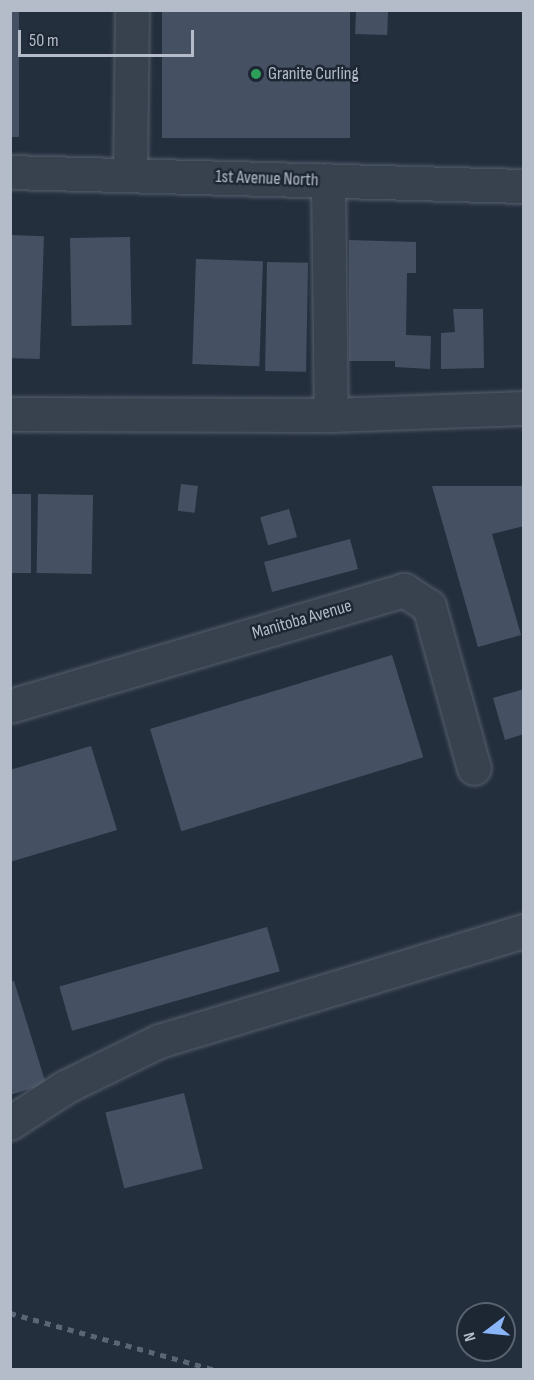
<!DOCTYPE html>
<html>
<head>
<meta charset="utf-8">
<style>
	body { margin:0 }
	#map { position:relative; width:534px; height:1380px; overflow:hidden; background:#242f3e; font-family:"Sofia Sans Condensed",sans-serif }
	div>[style] { position:absolute }
	.building>* { inset:0; background:#455162; transform-origin:0 0 }
	.roads { filter:drop-shadow(0 0 2px #565f6c) drop-shadow(0 0 2px #565f6c) }
	.minor>* { height:33px; margin:-16.5px; padding:0 16.5px; transform-origin:16.5px; border-radius:16.5px; background:#38414e }
	.rail>* { height:4.5px; margin-top:-2.25px; transform-origin:0; background:repeating-linear-gradient(90deg,#5a6575 0 6px,transparent 0 12px) }
	.dots>* { width:16px; height:16px; translate:-50% -50%; box-sizing:border-box; border:3px solid #1d2633; border-radius:50% }
	span { translate:-50% -50%; white-space:nowrap; text-align:center; line-height:1.15; -webkit-text-stroke:5px #1d2633; paint-order:stroke }
	.poi-label { font-size:18px; color:#b4bcc9 }
	.left { translate:0 -50%; text-align:left }
	.street-label { font-size:18px; color:#b4bcc9 }
	.frame { position:absolute; inset:0; border:12px solid #b4bcc9; pointer-events:none }
	.north { position:absolute; left:456px; top:1302px; width:60px; height:60px; box-sizing:border-box; background:#1d2633; border:2px solid #59626f; border-radius:50%; rotate:254deg; font-size:16px; font-weight:700; line-height:24px; text-align:center; color:#b4bcc9 }
	.north::after { content:''; display:block; margin:auto; width:21px; height:27px; background:#8ab4f8; clip-path:polygon(50% 0,100% 100%,50% 72%,0 100%) }
	.scale { position:absolute; left:18px; top:30px; width:176px; height:27px; box-sizing:border-box; border:3px solid #b4bcc9; border-top:0; padding-left:8px; font-size:18px; line-height:21px; white-space:nowrap; color:#b4bcc9; -webkit-text-stroke:4px #1d2633; paint-order:stroke }
</style>
</head>
<body>
<div id="map">
	<div class="building">
		<i style="left:10px;top:10px;width:9px;height:127px"></i>
		<i style="left:162px;top:10px;width:188px;height:128px"></i>
		<i style="left:356px;top:11px;width:32px;height:23px;rotate:2deg"></i>
		<i style="left:10px;top:235px;width:34px;height:123px;rotate:2deg"></i>
		<i style="left:130px;top:237px;width:88px;height:60px;rotate:89deg"></i>
		<i style="clip-path:polygon(349px 240px,416px 242px,416px 273px,407px 273px,406px 335px,431px 336px,430px 369px,395px 367px,395px 361px,349px 361px)"></i>
		<i style="left:196px;top:259px;width:67px;height:105px;rotate:2deg"></i>
		<i style="left:267px;top:262px;width:41px;height:109px;rotate:1deg"></i>
		<i style="clip-path:polygon(453px 309px,483px 309px,484px 368px,441px 369px,441px 333px,455px 332px)"></i>
		<i style="left:181px;top:484px;width:17px;height:27px;rotate:7deg"></i>
		<i style="clip-path:polygon(432px 486px,524px 486px,524px 526px,492px 534px,521px 635px,478px 647px)"></i>
		<i style="left:10px;top:494px;width:21px;height:79px"></i>
		<i style="left:38px;top:494px;width:55px;height:79px;rotate:1deg"></i>
		<i style="left:289px;top:509px;width:29px;height:30px;rotate:74deg"></i>
		<i style="left:350px;top:539px;width:31px;height:89px;rotate:75deg"></i>
		<i style="left:392px;top:655px;width:107px;height:253px;rotate:73deg"></i>
		<i style="clip-path:polygon(524px 689px,524px 734px,505px 740px,493px 698px)"></i>
		<i style="clip-path:polygon(91px 746px,117px 830px,10px 862px,10px 770px)"></i>
		<i style="left:267px;top:927px;width:46px;height:216px;rotate:74deg"></i>
		<i style="clip-path:polygon(14px 981px,46px 1084px,10px 1095px,10px 982px)"></i>
		<i style="left:184px;top:1093px;width:78px;height:81px;rotate:76deg"></i>
	</div>
	<div class="roads">
		<div class="minor">
			<i style="left:10px;top:172px;width:514px;rotate:1.56deg"></i>
			<i style="left:130px;top:175px;width:165px;rotate:-89.3deg"></i>
			<i style="left:328px;top:180px;width:235px;rotate:89.3deg"></i>
			<i style="left:10px;top:414px;width:321px;rotate:0.2deg"></i>
			<i style="left:331px;top:415px;width:193px;rotate:-2.1deg"></i>
			<i style="left:10px;top:706px;width:411px;rotate:-16.4deg"></i>
			<i style="left:404px;top:590px;width:30px;rotate:33deg"></i>
			<i style="left:429px;top:606px;width:168px;rotate:74.5deg"></i>
			<i style="left:10px;top:1123px;width:66px;rotate:-33.2deg"></i>
			<i style="left:65px;top:1087px;width:105px;rotate:-26.1deg"></i>
			<i style="left:159px;top:1041px;width:381px;rotate:-16.8deg"></i>
		</div>
	</div>
	<div class="rail">
		<i style="left:10px;top:1313px;width:214px;rotate:15.5deg"></i>
	</div>
	<div class="dots">
		<i style="left:256px;top:74px;background:#2e9e5b"></i>
	</div>
	<div class="poi-label">
		<span class="left" style="left:268px;top:74px">Granite Curling</span>
	</div>
	<div class="street-label">
		<span style="left:267px;top:179px;rotate:2deg">1st Avenue North</span>
		<span style="left:302px;top:620px;rotate:-16deg">Manitoba Avenue</span>
	</div>
	<div class="frame"></div>
	<div class="north">N</div>
	<div class="scale">50 m</div>
</div>
</body>
</html>
